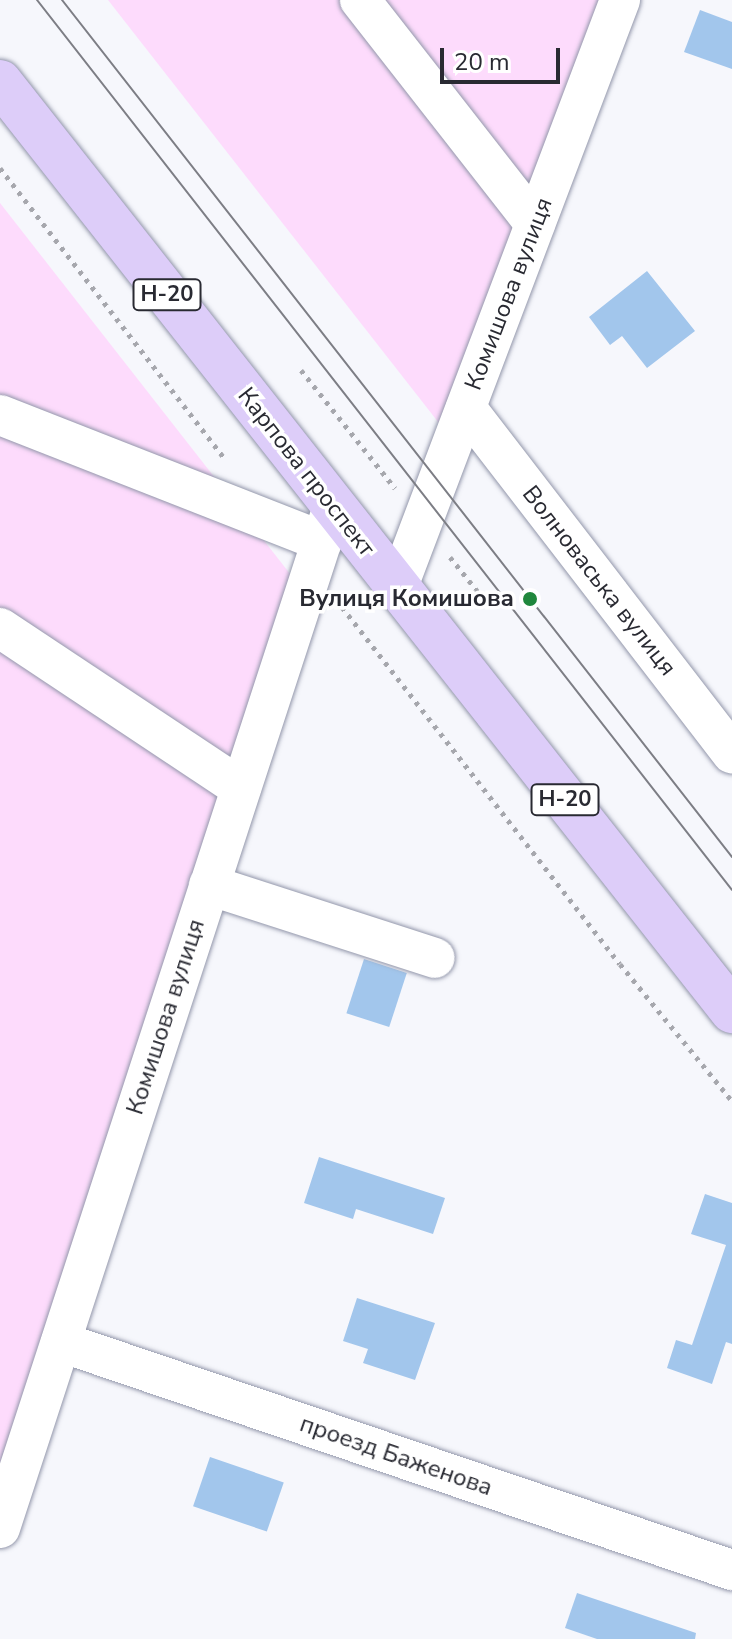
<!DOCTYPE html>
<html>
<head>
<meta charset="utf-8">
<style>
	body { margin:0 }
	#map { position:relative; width:732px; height:1639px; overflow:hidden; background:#f6f7fc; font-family:"Nunito Sans",sans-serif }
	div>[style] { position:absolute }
	.green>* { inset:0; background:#fddbfc }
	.building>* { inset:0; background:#a2c6ec; transform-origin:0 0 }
	.path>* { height:5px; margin-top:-2.5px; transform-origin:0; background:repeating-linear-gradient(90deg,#a6a7ad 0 4px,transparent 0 10px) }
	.roads { filter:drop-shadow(0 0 2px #9397ab) drop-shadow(0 0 2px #9397ab) }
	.minor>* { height:40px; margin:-20px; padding:0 20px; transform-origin:20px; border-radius:20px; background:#fff }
	.major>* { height:44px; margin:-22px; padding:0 22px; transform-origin:22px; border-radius:22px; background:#ddcdf9 }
	.tram>* { height:2px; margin:-1px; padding:0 1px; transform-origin:1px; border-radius:1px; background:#7d7e85 }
	.dots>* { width:22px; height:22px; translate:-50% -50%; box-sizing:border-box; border:4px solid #fff; border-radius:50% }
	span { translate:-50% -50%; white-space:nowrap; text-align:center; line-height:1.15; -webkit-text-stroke:7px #fff; paint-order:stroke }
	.shield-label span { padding:2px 6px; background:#fff; border:2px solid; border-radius:6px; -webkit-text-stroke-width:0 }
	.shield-label { font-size:22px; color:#292a32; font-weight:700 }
	.street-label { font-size:24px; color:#292a32 }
	.poi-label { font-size:24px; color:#292a32; font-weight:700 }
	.right { translate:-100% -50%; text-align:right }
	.scale { position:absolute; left:440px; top:48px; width:120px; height:36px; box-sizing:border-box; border:4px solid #292a32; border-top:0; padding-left:10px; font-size:24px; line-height:28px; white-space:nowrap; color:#292a32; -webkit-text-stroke:6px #fff; paint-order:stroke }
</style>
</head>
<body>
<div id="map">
	<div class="green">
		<i style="clip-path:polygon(108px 0,620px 0,453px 441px)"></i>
		<i style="clip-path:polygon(0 203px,305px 593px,0 1528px)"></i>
	</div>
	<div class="building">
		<i style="clip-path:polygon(700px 10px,732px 22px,732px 69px,684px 52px)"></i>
		<i style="clip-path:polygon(647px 271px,695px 331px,647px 368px,622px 336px,610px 345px,589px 317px)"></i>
		<i style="left:364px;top:959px;width:45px;height:57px;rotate:18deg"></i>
		<i style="clip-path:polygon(319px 1157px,445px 1198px,433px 1234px,356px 1209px,353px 1219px,304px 1203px)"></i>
		<i style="clip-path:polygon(705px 1194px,732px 1203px,732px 1344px,726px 1342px,712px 1384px,667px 1368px,676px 1340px,692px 1345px,726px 1245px,691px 1234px)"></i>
		<i style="clip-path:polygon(357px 1298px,435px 1323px,415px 1380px,363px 1363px,368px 1349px,343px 1341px)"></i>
		<i style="left:210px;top:1457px;width:78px;height:52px;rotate:19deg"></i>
		<i style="clip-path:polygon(577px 1593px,696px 1633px,695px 1639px,597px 1639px,565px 1628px)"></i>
	</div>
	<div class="path">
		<i style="left:0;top:168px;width:366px;rotate:52.3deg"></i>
		<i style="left:301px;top:370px;width:151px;rotate:51.5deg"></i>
		<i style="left:450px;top:557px;width:59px;rotate:51.2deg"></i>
		<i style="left:342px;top:607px;width:452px;rotate:52.1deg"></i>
		<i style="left:620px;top:964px;width:177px;rotate:50.7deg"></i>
	</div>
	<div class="roads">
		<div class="minor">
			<i style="left:360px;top:0;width:284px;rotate:52deg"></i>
			<i style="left:466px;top:408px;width:436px;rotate:52.4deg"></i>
			<i style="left:0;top:415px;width:346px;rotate:21.4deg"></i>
			<i style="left:397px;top:589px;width:630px;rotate:-69.26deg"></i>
			<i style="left:0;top:628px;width:289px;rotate:33.6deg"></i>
			<i style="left:209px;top:885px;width:237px;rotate:17.9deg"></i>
			<i style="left:61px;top:1342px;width:709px;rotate:18.77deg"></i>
			<i style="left:0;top:1528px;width:1074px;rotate:-71.94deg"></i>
		</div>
		<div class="major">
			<i style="left:0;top:82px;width:1183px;rotate:51.76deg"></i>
		</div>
	</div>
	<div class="tram">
		<i style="left:37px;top:0;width:1129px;rotate:52.01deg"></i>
		<i style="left:62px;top:0;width:1088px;rotate:51.98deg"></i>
	</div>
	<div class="dots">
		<i style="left:530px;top:599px;background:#20873d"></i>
	</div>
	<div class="shield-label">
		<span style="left:167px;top:295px">Н-20</span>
		<span style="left:565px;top:800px">Н-20</span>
	</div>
	<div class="street-label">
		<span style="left:509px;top:294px;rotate:-69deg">Комишова вулиця</span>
		<span style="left:306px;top:472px;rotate:52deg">Карпова проспект</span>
		<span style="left:599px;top:581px;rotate:52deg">Волноваська вулиця</span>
		<span style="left:166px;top:1017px;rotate:-72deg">Комишова вулиця</span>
		<span style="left:396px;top:1456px;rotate:19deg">проезд Баженова</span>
	</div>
	<div class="poi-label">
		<span class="right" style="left:514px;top:599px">Вулиця Комишова</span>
	</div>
	<div class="scale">20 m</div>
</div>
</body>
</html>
